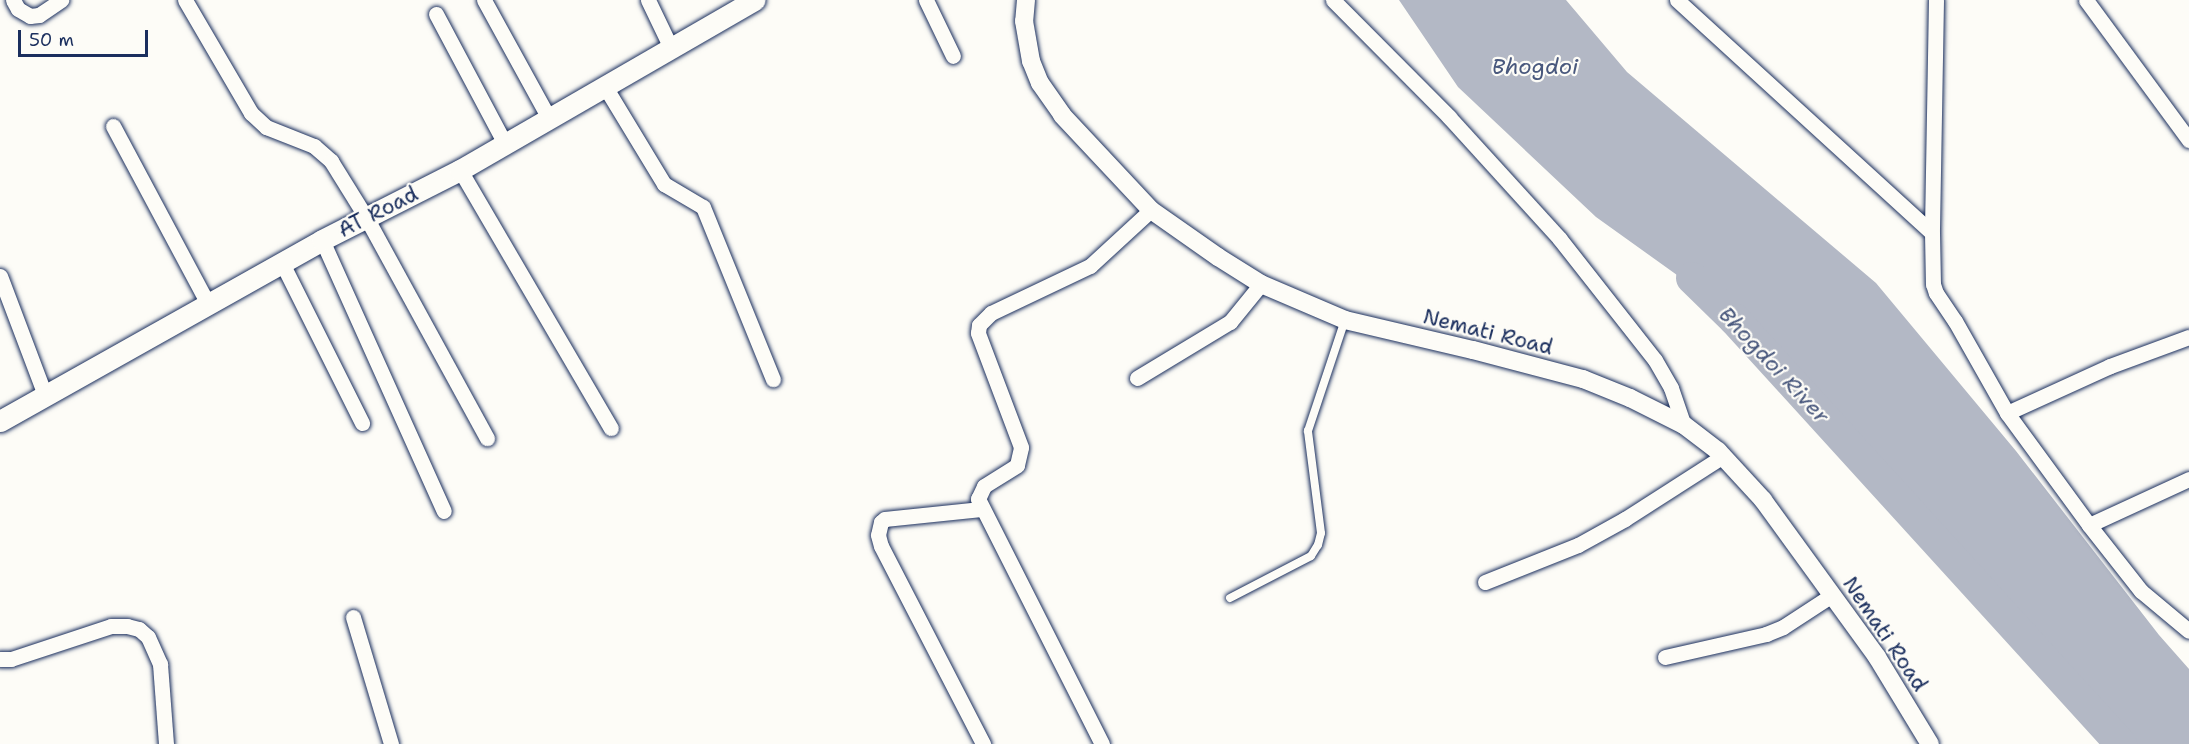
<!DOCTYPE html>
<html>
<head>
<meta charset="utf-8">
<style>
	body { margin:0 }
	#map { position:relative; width:2189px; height:744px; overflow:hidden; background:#fdfcf7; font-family:"Shantell Sans",sans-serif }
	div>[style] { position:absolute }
	.water>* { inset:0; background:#b3b8c5 }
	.river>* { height:32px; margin:-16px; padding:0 16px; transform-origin:16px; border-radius:16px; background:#b3b8c5 }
	.roads { filter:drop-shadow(0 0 2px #1b2f5e) drop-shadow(0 0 2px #1b2f5e) }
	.service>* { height:8px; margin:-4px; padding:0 4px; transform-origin:4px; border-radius:4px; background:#fdfcf7 }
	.minor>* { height:15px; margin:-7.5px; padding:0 7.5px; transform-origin:7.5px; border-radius:7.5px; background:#fdfcf7 }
	.tertiary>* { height:18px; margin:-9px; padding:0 9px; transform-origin:9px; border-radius:9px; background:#fdfcf7 }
	.secondary>* { height:21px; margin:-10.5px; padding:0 10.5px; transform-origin:10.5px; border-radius:10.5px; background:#fdfcf7 }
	span { translate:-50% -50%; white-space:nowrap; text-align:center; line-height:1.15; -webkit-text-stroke:4.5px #fdfcf7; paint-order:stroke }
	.street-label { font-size:21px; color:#1b2f5e }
	.water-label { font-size:22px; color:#49587d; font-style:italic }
	.scale { position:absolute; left:18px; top:30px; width:130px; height:27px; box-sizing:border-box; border:3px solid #1b2f5e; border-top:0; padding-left:8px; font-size:18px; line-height:21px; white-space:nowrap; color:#1b2f5e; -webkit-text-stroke:4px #fdfcf7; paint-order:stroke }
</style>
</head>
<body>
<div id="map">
	<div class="water">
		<i style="clip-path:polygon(1399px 0,1566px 0,1627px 72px,1876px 283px,2016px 451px,2159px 635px,2189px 669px,2189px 744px,2115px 744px,2050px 658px,1831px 410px,1737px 318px,1596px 217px,1458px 87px)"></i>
	</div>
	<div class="river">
		<i style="left:1692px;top:278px;width:59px;rotate:44.3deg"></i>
		<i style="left:1734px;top:319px;width:575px;rotate:47.68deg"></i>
	</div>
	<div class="roads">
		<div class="service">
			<i style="left:1230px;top:598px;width:91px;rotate:-27.4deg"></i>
			<i style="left:1311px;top:556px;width:13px;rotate:-58deg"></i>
			<i style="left:1318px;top:545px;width:12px;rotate:-76deg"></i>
			<i style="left:1321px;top:533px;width:103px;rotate:-97.3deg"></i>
			<i style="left:1308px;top:431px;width:117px;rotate:-71.6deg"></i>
		</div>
		<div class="minor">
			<i style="left:13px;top:0;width:10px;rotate:61deg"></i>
			<i style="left:18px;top:9px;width:14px;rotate:30deg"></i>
			<i style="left:30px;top:16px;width:9px;rotate:-6deg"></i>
			<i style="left:39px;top:15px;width:27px;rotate:-34deg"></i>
			<i style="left:185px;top:0;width:131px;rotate:59.7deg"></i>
			<i style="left:251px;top:113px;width:21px;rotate:43deg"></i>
			<i style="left:266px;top:127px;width:52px;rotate:21.6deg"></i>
			<i style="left:314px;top:146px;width:23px;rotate:41deg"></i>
			<i style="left:331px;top:161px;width:68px;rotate:58.2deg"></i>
			<i style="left:367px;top:219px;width:250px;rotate:61.3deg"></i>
			<i style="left:484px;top:0;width:135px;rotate:61.2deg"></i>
			<i style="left:648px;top:0;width:53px;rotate:64.4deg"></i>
			<i style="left:926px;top:0;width:62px;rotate:64.3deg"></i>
			<i style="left:1333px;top:0;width:165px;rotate:45.2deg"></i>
			<i style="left:1449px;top:117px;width:164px;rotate:47.7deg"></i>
			<i style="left:1559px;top:238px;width:155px;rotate:51.8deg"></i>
			<i style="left:1655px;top:360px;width:32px;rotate:60deg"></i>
			<i style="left:1671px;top:388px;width:39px;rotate:71deg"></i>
			<i style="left:1677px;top:0;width:345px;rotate:42.4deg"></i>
			<i style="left:1936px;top:0;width:233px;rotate:91deg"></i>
			<i style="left:1932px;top:233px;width:51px;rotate:88.9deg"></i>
			<i style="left:1933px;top:284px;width:9px;rotate:72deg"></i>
			<i style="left:1936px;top:293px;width:34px;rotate:56deg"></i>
			<i style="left:1955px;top:321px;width:106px;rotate:60.5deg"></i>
			<i style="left:2007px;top:413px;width:139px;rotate:53.8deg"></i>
			<i style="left:2089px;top:525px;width:84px;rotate:51.8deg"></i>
			<i style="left:2141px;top:591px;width:62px;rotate:39.8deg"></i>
			<i style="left:2086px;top:0;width:174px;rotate:53.7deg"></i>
			<i style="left:436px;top:14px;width:147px;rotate:62deg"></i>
			<i style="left:604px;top:85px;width:116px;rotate:58.8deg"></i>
			<i style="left:664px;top:184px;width:45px;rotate:30.5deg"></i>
			<i style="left:703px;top:207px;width:186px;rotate:67.9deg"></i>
			<i style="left:113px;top:126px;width:202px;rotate:61.9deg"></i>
			<i style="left:460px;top:170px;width:299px;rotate:59.7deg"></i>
			<i style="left:322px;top:240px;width:297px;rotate:65.8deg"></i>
			<i style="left:282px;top:263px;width:179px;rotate:63.4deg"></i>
			<i style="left:0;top:276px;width:127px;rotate:69.3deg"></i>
			<i style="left:1137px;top:378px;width:109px;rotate:-31.1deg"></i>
			<i style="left:1230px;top:322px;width:49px;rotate:-50.8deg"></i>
			<i style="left:2007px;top:413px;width:113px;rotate:-24.5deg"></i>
			<i style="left:2110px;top:366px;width:84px;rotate:-20.2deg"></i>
			<i style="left:981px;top:509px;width:97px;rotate:174.1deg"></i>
			<i style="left:885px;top:519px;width:5px;rotate:143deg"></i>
			<i style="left:881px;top:522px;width:13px;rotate:103deg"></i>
			<i style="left:878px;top:535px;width:11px;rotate:75deg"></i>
			<i style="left:881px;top:546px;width:223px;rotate:62.7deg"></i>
			<i style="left:2089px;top:525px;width:110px;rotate:-24.7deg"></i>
			<i style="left:1485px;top:582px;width:100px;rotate:-21.7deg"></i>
			<i style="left:1578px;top:545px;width:54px;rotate:-29deg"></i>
			<i style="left:1625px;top:519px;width:117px;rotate:-32.7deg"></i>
			<i style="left:353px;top:617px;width:133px;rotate:73.3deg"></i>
			<i style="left:1665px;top:657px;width:104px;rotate:-12.8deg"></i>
			<i style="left:1766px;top:634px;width:18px;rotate:-22deg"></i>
			<i style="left:1783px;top:627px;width:59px;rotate:-33.1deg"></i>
			<i style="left:0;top:659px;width:11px"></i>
			<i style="left:11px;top:659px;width:105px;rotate:-18.3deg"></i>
			<i style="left:111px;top:626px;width:16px"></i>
			<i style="left:127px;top:626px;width:12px;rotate:14deg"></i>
			<i style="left:139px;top:629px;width:12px;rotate:42deg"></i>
			<i style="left:148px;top:637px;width:30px;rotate:66deg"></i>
			<i style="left:160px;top:664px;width:80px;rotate:85.7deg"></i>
			<i style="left:1102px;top:744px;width:275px;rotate:-116.8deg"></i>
			<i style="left:978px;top:499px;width:14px;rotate:-65deg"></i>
			<i style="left:984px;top:486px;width:39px;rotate:-32deg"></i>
			<i style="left:1017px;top:465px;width:18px;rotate:-77deg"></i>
			<i style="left:1021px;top:447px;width:122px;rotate:-110.7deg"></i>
			<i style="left:978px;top:333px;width:8px;rotate:-83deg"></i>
			<i style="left:979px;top:325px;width:17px;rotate:-45deg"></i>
			<i style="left:991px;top:313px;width:110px;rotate:-25.4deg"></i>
			<i style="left:1090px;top:266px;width:83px;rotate:-42.6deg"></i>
		</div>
		<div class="tertiary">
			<i style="left:1026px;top:0;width:21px;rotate:95deg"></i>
			<i style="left:1024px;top:21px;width:41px;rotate:80.1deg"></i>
			<i style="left:1031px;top:61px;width:24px;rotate:68deg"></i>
			<i style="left:1040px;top:83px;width:39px;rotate:55deg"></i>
			<i style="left:1062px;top:115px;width:130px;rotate:46.9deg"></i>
			<i style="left:1151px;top:210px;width:82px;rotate:35deg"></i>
			<i style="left:1218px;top:257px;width:51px;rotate:32.1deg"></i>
			<i style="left:1261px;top:284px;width:91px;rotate:23.2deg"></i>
			<i style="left:1345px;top:320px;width:131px;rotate:13.2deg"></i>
			<i style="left:1473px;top:350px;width:114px;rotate:14.8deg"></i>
			<i style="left:1583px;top:379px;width:51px;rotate:22deg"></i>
			<i style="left:1630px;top:398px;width:60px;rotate:26.6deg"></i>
			<i style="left:1684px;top:425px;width:43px;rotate:37.4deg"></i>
			<i style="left:1718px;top:451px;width:67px;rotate:47.4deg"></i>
			<i style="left:1763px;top:500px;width:194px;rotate:54deg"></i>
			<i style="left:1877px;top:657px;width:102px;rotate:58.7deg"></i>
		</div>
		<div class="secondary">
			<i style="left:0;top:421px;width:369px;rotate:-29.3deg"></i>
			<i style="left:322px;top:240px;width:155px;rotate:-26.9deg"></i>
			<i style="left:460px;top:170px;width:340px;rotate:-30deg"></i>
		</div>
	</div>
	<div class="street-label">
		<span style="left:378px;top:212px;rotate:-27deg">AT Road</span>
		<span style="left:1488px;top:332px;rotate:14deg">Nemati Road</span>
		<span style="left:1885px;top:634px;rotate:56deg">Nemati Road</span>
	</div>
	<div class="water-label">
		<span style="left:1535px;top:67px">Bhogdoi</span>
		<span style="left:1774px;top:365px;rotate:47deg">Bhogdoi River</span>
	</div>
	<div class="scale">50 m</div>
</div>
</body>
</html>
